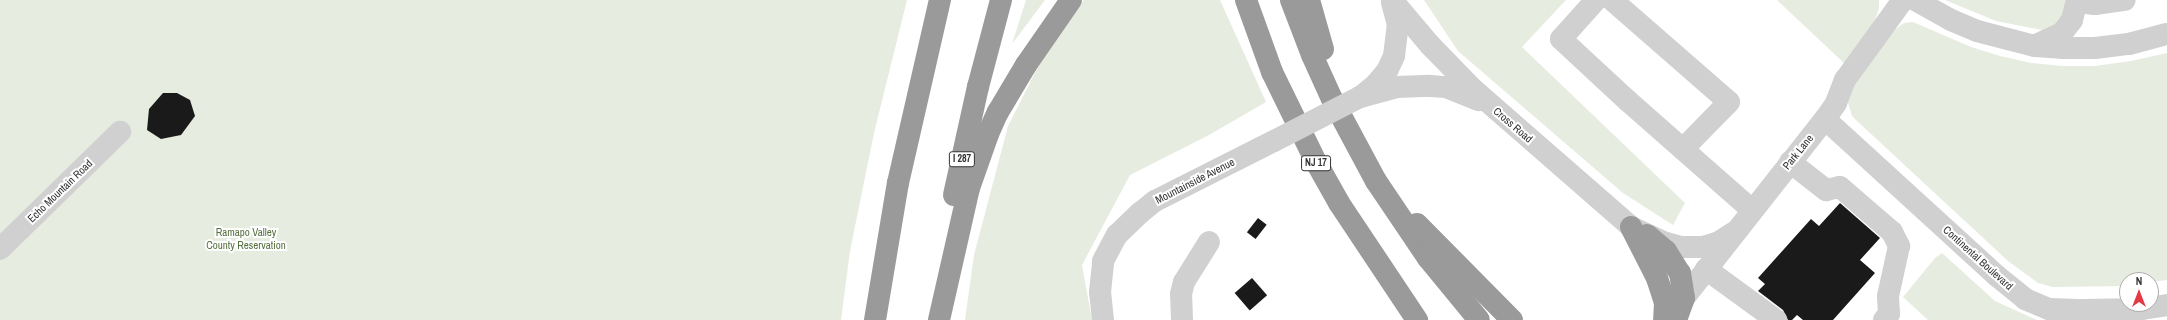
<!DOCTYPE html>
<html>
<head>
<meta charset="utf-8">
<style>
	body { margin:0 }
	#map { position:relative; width:2167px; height:320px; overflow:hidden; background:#fff; font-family:"Archivo Narrow",sans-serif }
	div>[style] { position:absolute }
	.green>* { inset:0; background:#e6ecdf }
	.building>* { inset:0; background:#1a1a1a; transform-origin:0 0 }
	.minor>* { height:22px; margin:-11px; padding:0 11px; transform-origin:11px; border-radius:11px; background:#d0d0d0 }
	.highway>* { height:22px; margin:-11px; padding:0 11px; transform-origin:11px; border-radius:11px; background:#9a9a9a }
	.minor-bridge>* { height:22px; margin:-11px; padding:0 11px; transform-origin:11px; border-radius:11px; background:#d0d0d0 }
	span { translate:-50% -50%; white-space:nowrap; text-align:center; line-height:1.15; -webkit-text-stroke:4px #fff; paint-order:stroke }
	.shield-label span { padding:1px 3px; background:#fff; border:1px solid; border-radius:3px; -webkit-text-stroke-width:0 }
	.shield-label { font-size:10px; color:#333; font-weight:700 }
	.street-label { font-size:11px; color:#333 }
	.park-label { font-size:11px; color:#56703f }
	.north { position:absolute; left:2119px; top:272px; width:40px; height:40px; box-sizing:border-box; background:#fff; border:1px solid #adadad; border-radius:50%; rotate:0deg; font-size:11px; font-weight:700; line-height:16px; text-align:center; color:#333 }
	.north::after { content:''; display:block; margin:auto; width:14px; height:18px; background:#e63946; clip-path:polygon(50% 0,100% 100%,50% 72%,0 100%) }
</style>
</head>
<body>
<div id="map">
	<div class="green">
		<i style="clip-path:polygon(0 0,907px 0,874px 133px,850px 251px,841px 320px,0 320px)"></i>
		<i style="clip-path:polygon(1026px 0,1045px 0,1012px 44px)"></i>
		<i style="clip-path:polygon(1084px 0,1220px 0,1266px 102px,1209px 135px,1130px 175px,1082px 265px,1092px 320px,965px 320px,974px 255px,1008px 126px,1044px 55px)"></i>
		<i style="clip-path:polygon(1424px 0,1566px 0,1522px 47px,1685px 203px,1673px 225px,1623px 193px,1458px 51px)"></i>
		<i style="clip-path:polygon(1777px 0,1879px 0,1879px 9px,1875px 20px,1845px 64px)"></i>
		<i style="clip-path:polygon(1945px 0,2068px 0,2066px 19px,2042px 30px,1996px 21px)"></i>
		<i style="clip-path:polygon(1913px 22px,1971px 47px,2000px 56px,2031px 63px,2062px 66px,2095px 66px,2131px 61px,2167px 53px,2167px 280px,2151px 282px,2151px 280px,2127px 280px,2127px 285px,2125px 286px,2053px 287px,2038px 283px,2008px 261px,1856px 120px,1852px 116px,1848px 103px,1851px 91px,1893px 31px,1904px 23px)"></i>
		<i style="clip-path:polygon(1942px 253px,1995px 301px,2037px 320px,1928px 320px,1903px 297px,1935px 258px)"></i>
	</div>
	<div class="building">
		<i style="clip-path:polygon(163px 93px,177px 93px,190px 100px,195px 116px,181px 135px,161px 139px,147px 130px,149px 109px)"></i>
		<i style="clip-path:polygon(1840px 203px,1880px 238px,1860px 260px,1875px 273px,1833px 320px,1803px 320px,1797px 315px,1792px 320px,1788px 320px,1783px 310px,1758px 291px,1765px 284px,1758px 278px,1811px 219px,1819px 226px)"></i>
		<i style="left:1258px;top:218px;width:11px;height:18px;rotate:38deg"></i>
		<i style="left:1252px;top:278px;width:23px;height:23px;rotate:49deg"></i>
	</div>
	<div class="minor">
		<i style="left:1392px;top:0;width:59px;rotate:49.8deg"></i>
		<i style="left:1430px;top:45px;width:62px;rotate:45.7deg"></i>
		<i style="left:1473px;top:89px;width:210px;rotate:41.1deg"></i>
		<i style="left:1631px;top:227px;width:38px;rotate:25deg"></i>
		<i style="left:1666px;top:243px;width:16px;rotate:15deg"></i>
		<i style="left:1681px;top:247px;width:22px"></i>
		<i style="left:1703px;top:247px;width:17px;rotate:-17deg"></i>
		<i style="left:1719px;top:242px;width:17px;rotate:-33deg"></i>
		<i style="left:1596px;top:0;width:52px;rotate:131.9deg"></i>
		<i style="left:1561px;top:39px;width:91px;rotate:42.8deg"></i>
		<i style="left:1628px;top:101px;width:165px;rotate:41.3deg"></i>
		<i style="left:1612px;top:0;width:155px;rotate:41.1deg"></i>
		<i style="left:1729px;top:102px;width:66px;rotate:134.4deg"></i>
		<i style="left:1915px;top:0;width:41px;rotate:29.1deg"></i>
		<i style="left:1951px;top:20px;width:28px;rotate:23deg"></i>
		<i style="left:1977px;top:31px;width:60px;rotate:14.5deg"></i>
		<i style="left:2035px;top:46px;width:29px;rotate:4deg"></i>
		<i style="left:2064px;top:48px;width:31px"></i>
		<i style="left:2095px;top:48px;width:34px;rotate:-7deg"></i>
		<i style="left:2129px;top:44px;width:39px;rotate:-15deg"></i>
		<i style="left:2078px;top:2px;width:17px;rotate:7deg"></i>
		<i style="left:2095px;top:4px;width:30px;rotate:-8deg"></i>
		<i style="left:2036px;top:45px;width:29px;rotate:-25deg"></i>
		<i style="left:2062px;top:33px;width:16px;rotate:-52deg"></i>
		<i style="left:2072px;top:20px;width:21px;rotate:-76deg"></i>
		<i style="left:1363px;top:95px;width:17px;rotate:-40deg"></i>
		<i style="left:1376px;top:84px;width:17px;rotate:-50deg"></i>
		<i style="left:1387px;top:71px;width:17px;rotate:-65deg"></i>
		<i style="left:1394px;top:56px;width:31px;rotate:-83deg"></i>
		<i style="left:1398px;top:25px;width:23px;rotate:-105deg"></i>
		<i style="left:1360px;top:97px;width:38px;rotate:-15deg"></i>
		<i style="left:1397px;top:87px;width:33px;rotate:-2deg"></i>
		<i style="left:1430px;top:86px;width:16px;rotate:4deg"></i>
		<i style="left:1446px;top:87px;width:35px;rotate:22deg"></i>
		<i style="left:1825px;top:119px;width:233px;rotate:42.4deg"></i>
		<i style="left:1997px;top:276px;width:36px;rotate:39deg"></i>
		<i style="left:2025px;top:299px;width:26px;rotate:23deg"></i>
		<i style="left:2049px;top:309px;width:35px;rotate:2deg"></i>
		<i style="left:2084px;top:310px;width:58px;rotate:-1deg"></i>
		<i style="left:2142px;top:309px;width:25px;rotate:-9deg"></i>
		<i style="left:1790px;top:162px;width:46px;rotate:37.9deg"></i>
		<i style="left:1826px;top:190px;width:14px;rotate:-12deg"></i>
		<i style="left:1840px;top:187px;width:69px;rotate:40.9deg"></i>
		<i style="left:1892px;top:232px;width:16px;rotate:63deg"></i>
		<i style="left:1899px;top:246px;width:51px;rotate:102.4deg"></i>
		<i style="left:1888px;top:296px;width:18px;rotate:87deg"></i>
		<i style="left:1889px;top:314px;width:8px;rotate:130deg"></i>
		<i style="left:0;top:249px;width:168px;rotate:-44.3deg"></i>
		<i style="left:1706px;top:269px;width:87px;rotate:36.1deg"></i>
		<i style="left:1684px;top:298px;width:228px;rotate:-51.8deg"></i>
		<i style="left:1825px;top:119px;width:19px;rotate:-55deg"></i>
		<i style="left:1836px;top:103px;width:25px;rotate:-69deg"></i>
		<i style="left:1845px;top:80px;width:99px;rotate:-54.1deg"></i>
		<i style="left:1103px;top:320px;width:28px;rotate:-96deg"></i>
		<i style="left:1100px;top:292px;width:31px;rotate:-84deg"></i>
		<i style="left:1103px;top:261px;width:30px;rotate:-62deg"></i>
		<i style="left:1117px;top:235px;width:32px;rotate:-44deg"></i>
		<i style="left:1140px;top:213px;width:19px;rotate:-39deg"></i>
		<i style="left:1155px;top:201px;width:133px;rotate:-26.8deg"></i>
		<i style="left:1182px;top:320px;width:26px;rotate:-92deg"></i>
		<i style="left:1181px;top:294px;width:12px;rotate:-76deg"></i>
		<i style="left:1184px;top:282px;width:47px;rotate:-58deg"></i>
	</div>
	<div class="highway">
		<i style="left:1246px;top:0;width:77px;rotate:70.1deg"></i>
		<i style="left:1272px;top:72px;width:100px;rotate:63.9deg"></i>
		<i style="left:1316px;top:162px;width:47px;rotate:60.7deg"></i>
		<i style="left:1339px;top:203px;width:141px;rotate:56.3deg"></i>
		<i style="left:1291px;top:0;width:59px;rotate:69.1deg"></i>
		<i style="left:1312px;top:55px;width:48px;rotate:65.6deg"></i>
		<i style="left:1332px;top:99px;width:93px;rotate:61.8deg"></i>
		<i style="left:1376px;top:181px;width:93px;rotate:56deg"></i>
		<i style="left:1428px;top:258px;width:80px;rotate:50.6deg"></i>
		<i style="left:1309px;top:0;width:51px;rotate:74.1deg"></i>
		<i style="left:954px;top:195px;width:111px;rotate:-77.5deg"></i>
		<i style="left:978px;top:87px;width:90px;rotate:-75.2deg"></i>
		<i style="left:1417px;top:224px;width:135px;rotate:45.3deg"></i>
		<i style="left:1631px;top:227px;width:57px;rotate:63deg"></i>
		<i style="left:1657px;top:278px;width:26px;rotate:72deg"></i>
		<i style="left:1665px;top:303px;width:17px;rotate:93deg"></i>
		<i style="left:1647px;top:235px;width:25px;rotate:40deg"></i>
		<i style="left:1666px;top:251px;width:26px;rotate:58deg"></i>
		<i style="left:1680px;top:273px;width:25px;rotate:81deg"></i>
		<i style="left:1684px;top:298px;width:23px;rotate:110deg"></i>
		<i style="left:875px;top:320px;width:139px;rotate:-80.5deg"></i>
		<i style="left:898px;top:183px;width:188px;rotate:-77.1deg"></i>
		<i style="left:939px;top:320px;width:135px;rotate:-77.2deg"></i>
		<i style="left:969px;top:188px;width:57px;rotate:-70.6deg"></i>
		<i style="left:988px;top:134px;width:24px;rotate:-66deg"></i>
		<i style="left:998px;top:112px;width:55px;rotate:-59.2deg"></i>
		<i style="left:1026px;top:65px;width:79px;rotate:-55.3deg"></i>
	</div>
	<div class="minor-bridge">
		<i style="left:1274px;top:141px;width:97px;rotate:-27.1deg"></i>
	</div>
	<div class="shield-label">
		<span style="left:962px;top:159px">I 287</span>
		<span style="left:1316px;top:163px">NJ 17</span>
	</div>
	<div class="street-label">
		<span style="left:1513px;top:125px;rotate:41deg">Cross Road</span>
		<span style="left:1798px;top:152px;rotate:-51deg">Park Lane</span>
		<span style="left:1195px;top:181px;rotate:-27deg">Mountainside Avenue</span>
		<span style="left:60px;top:191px;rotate:-44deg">Echo Mountain Road</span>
		<span style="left:1978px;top:258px;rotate:42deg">Continental Boulevard</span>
	</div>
	<div class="park-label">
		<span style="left:246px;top:239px">Ramapo Valley<br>County Reservation</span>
	</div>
	<div class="north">N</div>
</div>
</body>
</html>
